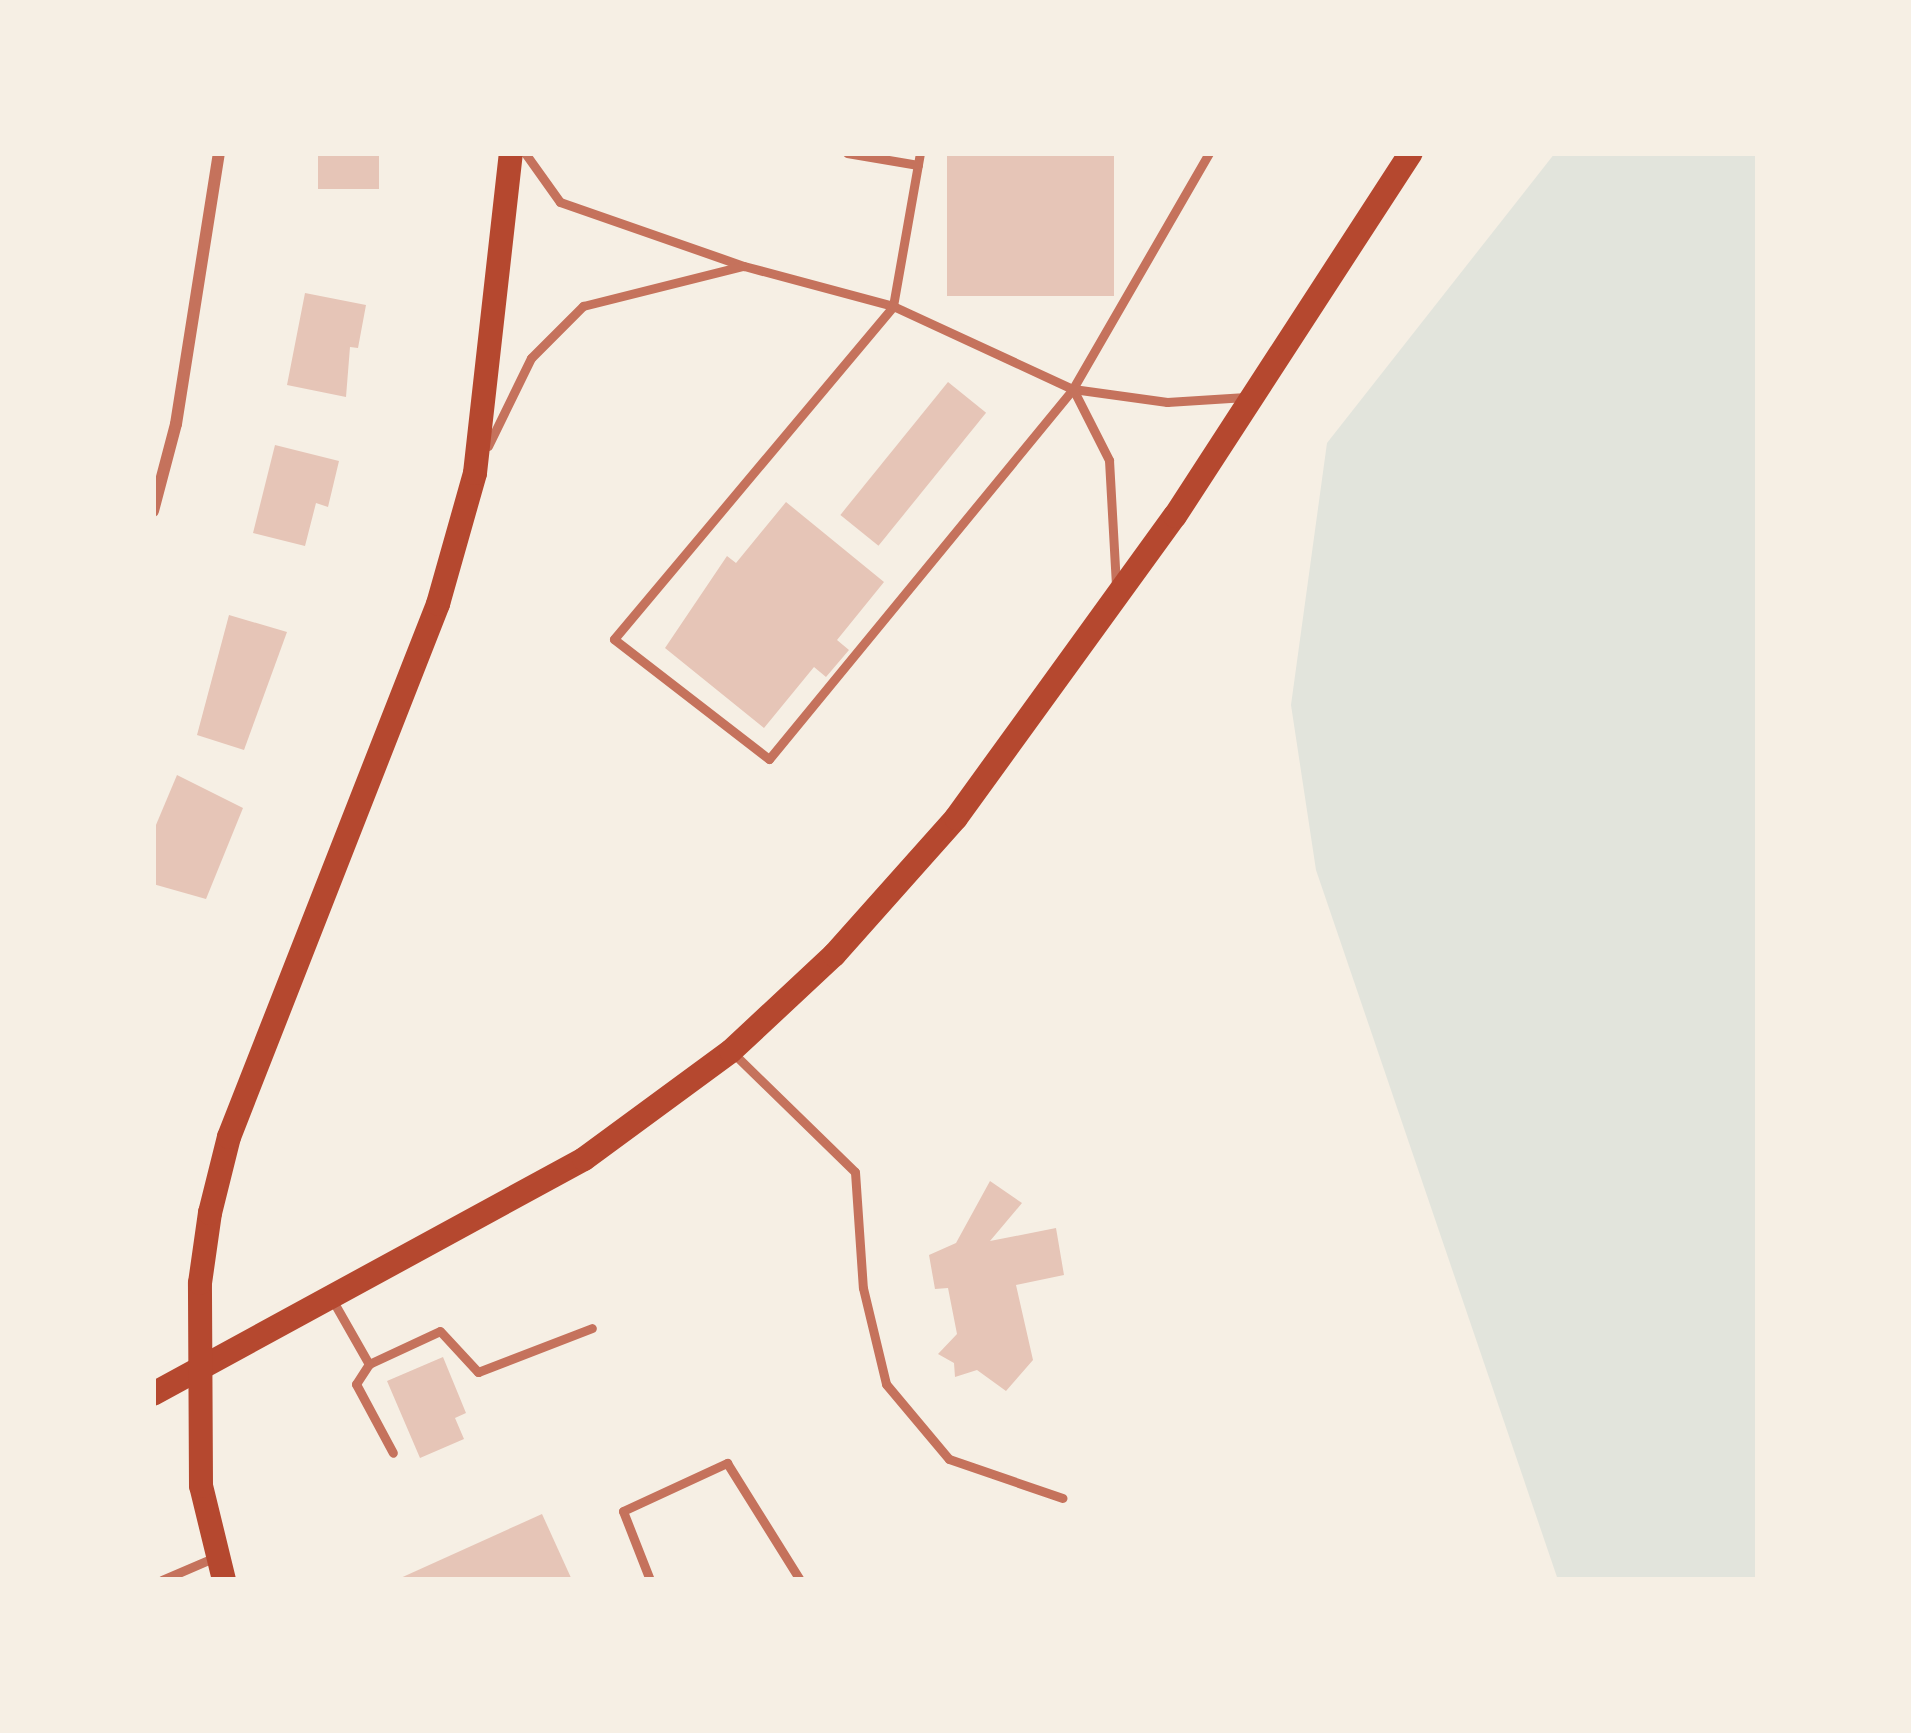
<!DOCTYPE html>
<html>
<head>
<meta charset="utf-8">
<style>
	body { margin:0 }
	#map { position:relative; width:1911px; height:1733px; overflow:hidden; background:#f6efe4; font-family:"Varela Round",sans-serif }
	div>[style] { position:absolute }
	.green>* { inset:0; background:#e2e4dc }
	.building>* { inset:0; background:#e6c5b7; transform-origin:0 0 }
	.service>* { height:9px; margin:-4.5px; padding:0 4.5px; transform-origin:4.5px; border-radius:4.5px; background:#c5725c }
	.minor>* { height:12px; margin:-6px; padding:0 6px; transform-origin:6px; border-radius:6px; background:#c5725c }
	.secondary>* { height:24px; margin:-12px; padding:0 12px; transform-origin:12px; border-radius:12px; background:#b5482f }
	span { translate:-50% -50%; white-space:nowrap; text-align:center; line-height:1.15; -webkit-text-stroke:12px #f6efe4; paint-order:stroke }
	.frame { position:absolute; inset:0; border:156px solid #f6efe4; pointer-events:none }
</style>
</head>
<body>
<div id="map">
	<div class="green">
		<i style="clip-path:polygon(1555px 153px,1758px 153px,1758px 1580px,1558px 1580px,1316px 870px,1291px 705px,1327px 443px)"></i>
	</div>
	<div class="building">
		<i style="left:318px;top:153px;width:61px;height:36px"></i>
		<i style="left:947px;top:153px;width:167px;height:143px"></i>
		<i style="clip-path:polygon(305px 293px,366px 305px,358px 348px,350px 347px,346px 397px,287px 385px)"></i>
		<i style="left:948px;top:382px;width:49px;height:171px;rotate:39deg"></i>
		<i style="clip-path:polygon(275px 445px,339px 461px,328px 507px,316px 503px,305px 546px,253px 533px)"></i>
		<i style="clip-path:polygon(786px 502px,884px 582px,837px 640px,849px 650px,826px 677px,814px 667px,764px 728px,665px 648px,727px 556px,736px 563px)"></i>
		<i style="clip-path:polygon(229px 615px,287px 632px,244px 750px,197px 735px)"></i>
		<i style="clip-path:polygon(177px 775px,243px 808px,206px 899px,153px 884px,153px 832px)"></i>
		<i style="clip-path:polygon(990px 1181px,1022px 1203px,990px 1241px,1056px 1228px,1064px 1275px,1016px 1285px,1033px 1360px,1006px 1391px,977px 1370px,955px 1377px,954px 1363px,938px 1354px,957px 1334px,948px 1288px,935px 1289px,929px 1255px,956px 1243px)"></i>
		<i style="clip-path:polygon(443px 1357px,466px 1413px,455px 1418px,464px 1439px,420px 1458px,387px 1381px)"></i>
		<i style="clip-path:polygon(542px 1514px,572px 1580px,396px 1580px)"></i>
	</div>
	<div class="service">
		<i style="left:525px;top:153px;width:60px;rotate:54.5deg"></i>
		<i style="left:560px;top:202px;width:195px;rotate:19.2deg"></i>
		<i style="left:744px;top:266px;width:154px;rotate:15deg"></i>
		<i style="left:893px;top:306px;width:155px;rotate:-80deg"></i>
		<i style="left:847px;top:153px;width:72px;rotate:9.6deg"></i>
		<i style="left:1209px;top:153px;width:272px;rotate:120deg"></i>
		<i style="left:1073px;top:389px;width:479px;rotate:129.4deg"></i>
		<i style="left:769px;top:759px;width:196px;rotate:-142.3deg"></i>
		<i style="left:614px;top:639px;width:434px;rotate:-50deg"></i>
		<i style="left:893px;top:306px;width:198px;rotate:24.8deg"></i>
		<i style="left:1073px;top:389px;width:95px;rotate:7.9deg"></i>
		<i style="left:1167px;top:402px;width:79px;rotate:-3.6deg"></i>
		<i style="left:1073px;top:389px;width:80px;rotate:63.1deg"></i>
		<i style="left:1109px;top:460px;width:125px;rotate:86.8deg"></i>
		<i style="left:488px;top:446px;width:98px;rotate:-64deg"></i>
		<i style="left:531px;top:358px;width:74px;rotate:-45deg"></i>
		<i style="left:583px;top:306px;width:164px;rotate:-14.1deg"></i>
		<i style="left:731px;top:1051px;width:173px;rotate:44.3deg"></i>
		<i style="left:855px;top:1172px;width:116px;rotate:86.1deg"></i>
		<i style="left:863px;top:1288px;width:99px;rotate:76.5deg"></i>
		<i style="left:886px;top:1384px;width:98px;rotate:50deg"></i>
		<i style="left:949px;top:1459px;width:120px;rotate:19deg"></i>
		<i style="left:333px;top:1301px;width:73px;rotate:60.3deg"></i>
		<i style="left:369px;top:1364px;width:78px;rotate:-24.9deg"></i>
		<i style="left:440px;top:1331px;width:56px;rotate:47.2deg"></i>
		<i style="left:478px;top:1372px;width:122px;rotate:-21.1deg"></i>
		<i style="left:369px;top:1364px;width:24px;rotate:123deg"></i>
		<i style="left:356px;top:1384px;width:78px;rotate:61.8deg"></i>
		<i style="left:162px;top:1580px;width:61px;rotate:-23.2deg"></i>
		<i style="left:650px;top:1580px;width:74px;rotate:-111.4deg"></i>
		<i style="left:623px;top:1511px;width:115px;rotate:-24.8deg"></i>
		<i style="left:727px;top:1463px;width:138px;rotate:58deg"></i>
	</div>
	<div class="minor">
		<i style="left:153px;top:511px;width:90px;rotate:-75.2deg"></i>
		<i style="left:176px;top:424px;width:274px;rotate:-81deg"></i>
	</div>
	<div class="secondary">
		<i style="left:153px;top:1394px;width:491px;rotate:-28.6deg"></i>
		<i style="left:584px;top:1159px;width:182px;rotate:-36.3deg"></i>
		<i style="left:731px;top:1051px;width:141px;rotate:-43deg"></i>
		<i style="left:834px;top:955px;width:183px;rotate:-48.3deg"></i>
		<i style="left:956px;top:818px;width:373px;rotate:-54.1deg"></i>
		<i style="left:1175px;top:516px;width:433px;rotate:-57deg"></i>
		<i style="left:224px;top:1580px;width:97px;rotate:-103.7deg"></i>
		<i style="left:201px;top:1486px;width:203px;rotate:-90.3deg"></i>
		<i style="left:200px;top:1283px;width:71px;rotate:-81.9deg"></i>
		<i style="left:210px;top:1213px;width:78px;rotate:-76deg"></i>
		<i style="left:229px;top:1137px;width:573px;rotate:-68.59deg"></i>
		<i style="left:438px;top:604px;width:136px;rotate:-74.2deg"></i>
		<i style="left:475px;top:473px;width:322px;rotate:-83.6deg"></i>
	</div>
	<div class="frame"></div>
</div>
</body>
</html>
